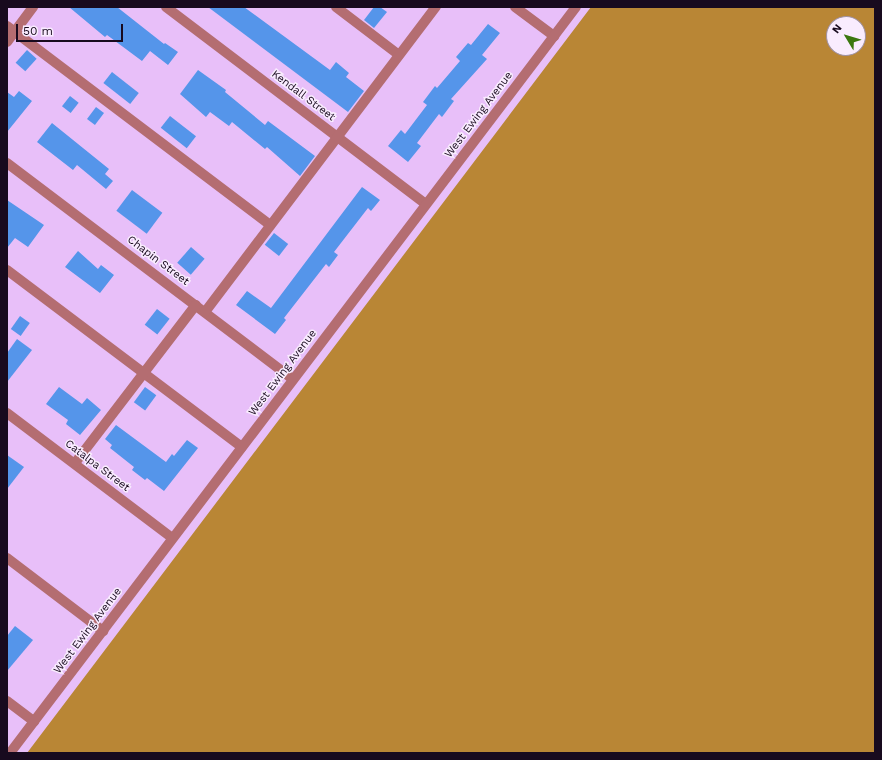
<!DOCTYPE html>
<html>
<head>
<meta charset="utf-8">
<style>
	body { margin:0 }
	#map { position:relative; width:882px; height:760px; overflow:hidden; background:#e8bff9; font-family:"Work Sans",sans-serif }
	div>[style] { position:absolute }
	.forest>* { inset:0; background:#b98635 }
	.building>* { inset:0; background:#5595ea; transform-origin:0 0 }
	.minor>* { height:10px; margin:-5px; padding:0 5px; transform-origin:5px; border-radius:5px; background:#b46d71 }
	span { translate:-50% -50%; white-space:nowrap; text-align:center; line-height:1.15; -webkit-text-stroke:3px #f9ecfe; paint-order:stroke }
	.street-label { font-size:11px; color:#180a1e }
	.frame { position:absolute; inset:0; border:8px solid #180a1e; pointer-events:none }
	.north { position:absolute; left:826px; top:16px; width:40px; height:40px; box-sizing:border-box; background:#f9ecfe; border:1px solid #9f92a4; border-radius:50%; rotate:308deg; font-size:11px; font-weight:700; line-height:16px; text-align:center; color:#180a1e }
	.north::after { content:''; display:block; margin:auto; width:14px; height:18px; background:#3b770f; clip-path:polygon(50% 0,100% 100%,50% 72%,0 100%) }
	.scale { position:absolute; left:16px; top:24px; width:107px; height:18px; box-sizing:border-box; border:2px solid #180a1e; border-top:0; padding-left:5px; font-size:12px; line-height:14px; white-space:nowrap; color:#180a1e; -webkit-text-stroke:3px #f9ecfe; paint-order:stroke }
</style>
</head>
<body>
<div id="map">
	<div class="forest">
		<i style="clip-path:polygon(evenodd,591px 7px,875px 7px,875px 753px,27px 753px,591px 7px,834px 24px,858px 24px,858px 48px,834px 48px,834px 24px)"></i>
	</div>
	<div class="building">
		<i style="clip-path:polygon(69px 7px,117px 7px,164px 44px,165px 43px,178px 52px,168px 65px,150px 51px,142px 61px,107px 35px,105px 37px)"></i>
		<i style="clip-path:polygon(208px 7px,244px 7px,330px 70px,336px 62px,349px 73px,346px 77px,364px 91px,348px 112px)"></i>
		<i style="clip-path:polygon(374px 7px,380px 7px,387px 12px,374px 28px,364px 20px)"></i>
		<i style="clip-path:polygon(488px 24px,500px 33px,482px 55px,487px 59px,451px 99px,454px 101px,442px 117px,439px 114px,417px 143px,421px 146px,408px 162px,388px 146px,401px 130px,405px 134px,427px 105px,423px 102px,435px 86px,437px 88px,460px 61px,456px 57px,468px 43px,471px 45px)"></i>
		<i style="left:27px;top:50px;width:13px;height:17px;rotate:42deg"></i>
		<i style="clip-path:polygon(198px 70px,226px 90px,225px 92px,265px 125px,268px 121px,315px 156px,300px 176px,267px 147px,265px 149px,232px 122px,229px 126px,210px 112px,206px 117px,180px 94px)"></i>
		<i style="left:112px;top:72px;width:34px;height:14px;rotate:38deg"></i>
		<i style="clip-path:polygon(19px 91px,32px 101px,7px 132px,7px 92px,14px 97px)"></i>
		<i style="left:70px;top:96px;width:11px;height:13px;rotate:38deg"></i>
		<i style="left:96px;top:107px;width:10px;height:15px;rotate:37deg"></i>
		<i style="left:170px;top:116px;width:33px;height:15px;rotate:38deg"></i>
		<i style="clip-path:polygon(52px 123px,109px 169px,105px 174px,113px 181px,106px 189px,77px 165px,73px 170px,37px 142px)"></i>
		<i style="clip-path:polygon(362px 187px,380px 200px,371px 211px,368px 208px,334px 252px,338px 255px,329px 267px,326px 264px,284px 318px,286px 320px,275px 334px,236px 305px,247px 291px,271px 308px)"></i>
		<i style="left:132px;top:190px;width:38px;height:26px;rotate:37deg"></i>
		<i style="clip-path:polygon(7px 200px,44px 225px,28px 247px,15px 238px,7px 248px)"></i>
		<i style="left:274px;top:233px;width:18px;height:15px;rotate:38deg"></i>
		<i style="left:191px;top:247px;width:18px;height:21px;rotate:41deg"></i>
		<i style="clip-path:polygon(78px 251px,98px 269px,101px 265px,114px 275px,100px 293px,65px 267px)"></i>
		<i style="left:157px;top:309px;width:16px;height:20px;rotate:38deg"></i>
		<i style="left:20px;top:316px;width:12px;height:16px;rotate:35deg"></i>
		<i style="clip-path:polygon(17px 339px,32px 350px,7px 382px,7px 353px)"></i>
		<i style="clip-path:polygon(59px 387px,82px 404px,87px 398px,101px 410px,80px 435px,66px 424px,68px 420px,46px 404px)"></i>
		<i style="left:145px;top:387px;width:14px;height:19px;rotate:36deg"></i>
		<i style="clip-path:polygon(116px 425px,166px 462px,172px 454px,174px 456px,187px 440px,198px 448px,164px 491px,147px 478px,145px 480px,132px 470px,134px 467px,110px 448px,112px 445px,105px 439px)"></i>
		<i style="clip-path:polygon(7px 455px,24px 467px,7px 489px)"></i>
		<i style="clip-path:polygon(15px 626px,33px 640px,7px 671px,7px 636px)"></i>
	</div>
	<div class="minor">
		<i style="left:166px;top:7px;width:326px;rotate:37.2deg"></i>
		<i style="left:336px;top:7px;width:79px;rotate:37.3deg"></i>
		<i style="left:515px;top:7px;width:49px;rotate:36.6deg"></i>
		<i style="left:7px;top:26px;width:330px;rotate:37.1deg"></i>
		<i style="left:7px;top:42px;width:44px;rotate:-53.4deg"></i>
		<i style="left:7px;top:163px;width:358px;rotate:37.1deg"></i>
		<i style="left:7px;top:270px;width:294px;rotate:37deg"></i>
		<i style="left:205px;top:312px;width:383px;rotate:-52.9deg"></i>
		<i style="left:7px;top:413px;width:207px;rotate:37.1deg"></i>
		<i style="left:75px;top:463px;width:199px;rotate:-52.6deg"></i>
		<i style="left:7px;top:558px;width:121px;rotate:37.2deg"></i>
		<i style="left:7px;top:701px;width:34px;rotate:37deg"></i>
		<i style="left:10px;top:753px;width:936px;rotate:-52.81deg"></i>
	</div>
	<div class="street-label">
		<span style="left:303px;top:96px;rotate:37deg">Kendall Street</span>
		<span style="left:479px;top:115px;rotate:-53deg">West Ewing Avenue</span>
		<span style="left:158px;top:261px;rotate:37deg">Chapin Street</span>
		<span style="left:283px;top:373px;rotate:-53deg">West Ewing Avenue</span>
		<span style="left:97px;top:466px;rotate:37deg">Catalpa Street</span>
		<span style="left:88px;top:631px;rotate:-53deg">West Ewing Avenue</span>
	</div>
	<div class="frame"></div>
	<div class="north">N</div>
	<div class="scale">50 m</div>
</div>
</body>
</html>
